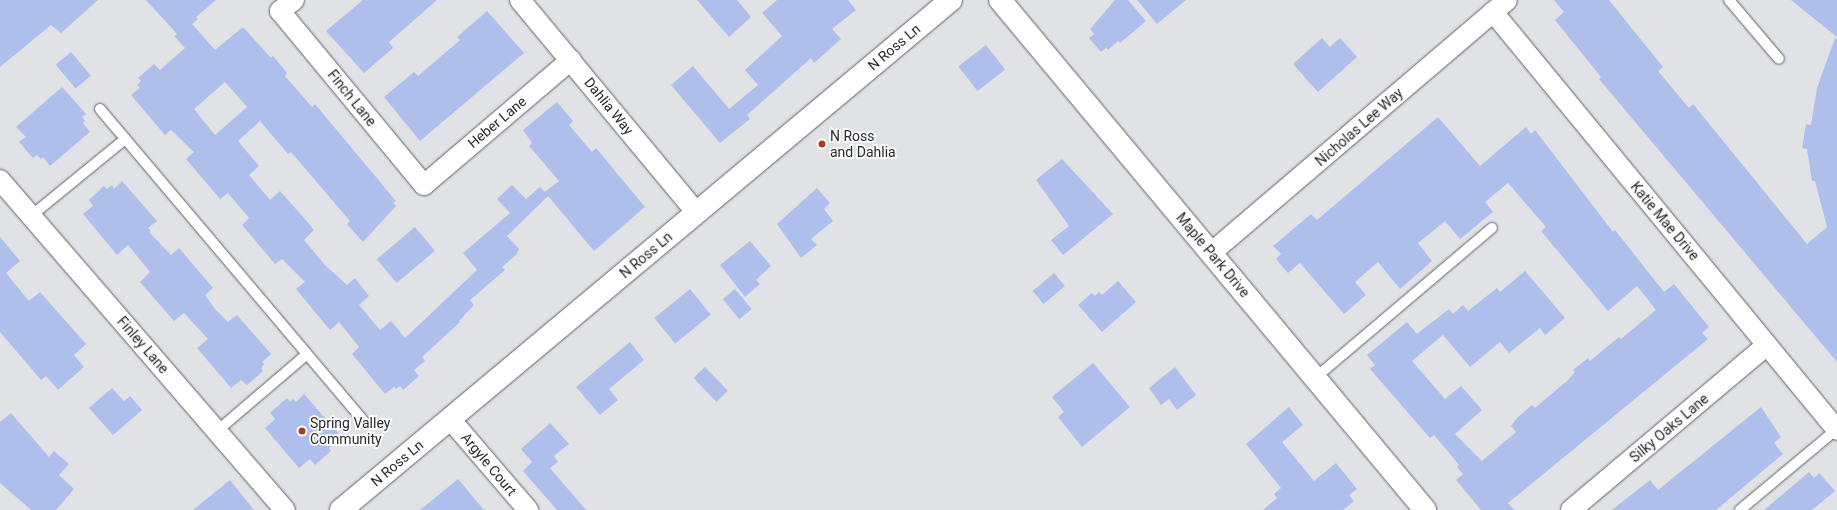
<!DOCTYPE html>
<html>
<head>
<meta charset="utf-8">
<style>
	body { margin:0 }
	#map { position:relative; width:1837px; height:510px; overflow:hidden; background:#e0e2e6; font-family:Roboto,sans-serif }
	div>[style] { position:absolute }
	.building>* { inset:0; background:#afbfeb; transform-origin:0 0 }
	.roads { filter:drop-shadow(0 0 1px #606165) drop-shadow(0 0 1px #606165) }
	.service>* { height:10px; margin:-5px; padding:0 5px; transform-origin:5px; border-radius:5px; background:#fff }
	.minor>* { height:20px; margin:-10px; padding:0 10px; transform-origin:10px; border-radius:10px; background:#fff }
	.tertiary>* { height:22px; margin:-11px; padding:0 11px; transform-origin:11px; border-radius:11px; background:#fff }
	.secondary>* { height:22px; margin:-11px; padding:0 11px; transform-origin:11px; border-radius:11px; background:#fff }
	.dots>* { width:11px; height:11px; translate:-50% -50%; box-sizing:border-box; border:2px solid #fff; border-radius:50% }
	span { translate:-50% -50%; white-space:nowrap; text-align:center; line-height:1.15; -webkit-text-stroke:3.5px #fff; paint-order:stroke }
	.street-label { font-size:14px; color:#272829 }
	.poi-label { font-size:14px; color:#272829 }
	.left { translate:0 -50%; text-align:left }
</style>
</head>
<body>
<div id="map">
	<div class="building">
		<i style="clip-path:polygon(0 0,98px 0,61px 33px,51px 25px,0 67px)"></i>
		<i style="clip-path:polygon(evenodd,146px 0,216px 0,196px 17px,198px 19px,192px 24px,215px 50px,243px 27px,271px 58px,273px 56px,287px 73px,285px 76px,312px 107px,315px 104px,396px 201px,393px 203px,396px 206px,363px 242px,347px 224px,350px 221px,291px 152px,288px 154px,260px 121px,238px 141px,259px 166px,249px 175px,270px 200px,280px 191px,304px 218px,314px 230px,304px 240px,325px 265px,347px 285px,355px 278px,369px 296px,359px 305px,380px 330px,391px 321px,405px 338px,477px 270px,463px 253px,510px 213px,497px 199px,512px 185px,526px 199px,540px 187px,545px 192px,559px 181px,529px 146px,532px 143px,523px 130px,557px 102px,573px 121px,569px 125px,592px 152px,596px 148px,645px 207px,594px 251px,548px 196px,507px 236px,519px 249px,516px 255px,502px 267px,505px 270px,470px 300px,474px 305px,459px 321px,460px 322px,422px 357px,425px 361px,414px 370px,419px 376px,403px 390px,400px 386px,396px 389px,394px 387px,385px 394px,352px 354px,359px 347px,339px 322px,330px 330px,296px 289px,305px 282px,282px 259px,275px 264px,242px 225px,249px 218px,228px 193px,220px 199px,186px 159px,194px 152px,171px 130px,165px 135px,131px 95px,140px 88px,137px 85px,141px 81px,138px 78px,154px 64px,160px 70px,185px 48px,174px 36px,177px 34px,146px 0,225px 82px,247px 107px,215px 135px,194px 109px,225px 82px)"></i>
		<i style="clip-path:polygon(363px 0,437px 0,389px 42px,393px 48px,364px 73px,326px 31px)"></i>
		<i style="clip-path:polygon(697px 0,737px 0,751px 17px,729px 37px)"></i>
		<i style="clip-path:polygon(777px 0,848px 0,856px 10px,832px 29px,841px 39px,814px 63px,811px 58px,747px 115px,750px 119px,720px 143px,671px 85px,693px 66px,729px 109px,758px 85px,745px 70px,782px 36px,762px 13px)"></i>
		<i style="clip-path:polygon(1115px 0,1128px 0,1146px 21px,1120px 43px,1118px 41px,1108px 50px,1106px 48px,1101px 52px,1089px 38px,1094px 34px,1090px 29px)"></i>
		<i style="clip-path:polygon(1137px 0,1186px 0,1157px 24px)"></i>
		<i style="clip-path:polygon(1554px 0,1609px 0,1663px 67px,1658px 71px,1689px 108px,1693px 104px,1807px 244px,1827px 227px,1815px 181px,1812px 181px,1807px 149px,1802px 148px,1806px 124px,1811px 125px,1817px 88px,1835px 38px,1837px 39px,1837px 362px,1599px 79px,1601px 77px,1555px 20px,1564px 12px)"></i>
		<i style="clip-path:polygon(1791px 0,1837px 0,1837px 37px)"></i>
		<i style="clip-path:polygon(487px 11px,524px 53px,420px 141px,384px 97px,414px 72px,418px 76px,460px 40px,457px 37px)"></i>
		<i style="clip-path:polygon(1322px 38px,1330px 47px,1340px 38px,1357px 57px,1318px 92px,1293px 64px)"></i>
		<i style="left:986px;top:45px;width:31px;height:35px;rotate:52deg"></i>
		<i style="left:71px;top:52px;width:31px;height:20px;rotate:50deg"></i>
		<i style="clip-path:polygon(62px 87px,86px 114px,82px 117px,85px 121px,83px 123px,90px 132px,50px 166px,43px 157px,41px 159px,37px 155px,33px 158px,19px 142px,26px 137px,16px 127px)"></i>
		<i style="clip-path:polygon(1438px 117px,1480px 166px,1526px 127px,1531px 134px,1535px 130px,1613px 232px,1615px 230px,1664px 292px,1674px 284px,1709px 327px,1702px 333px,1708px 339px,1508px 503px,1514px 510px,1481px 510px,1456px 480px,1463px 474px,1457px 467px,1459px 465px,1434px 435px,1430px 438px,1370px 369px,1375px 365px,1367px 355px,1407px 322px,1417px 334px,1449px 309px,1453px 314px,1463px 305px,1468px 311px,1497px 288px,1500px 292px,1525px 271px,1565px 318px,1545px 335px,1540px 328px,1509px 353px,1500px 342px,1470px 367px,1443px 335px,1412px 361px,1445px 399px,1461px 386px,1482px 410px,1455px 434px,1482px 461px,1516px 432px,1511px 426px,1518px 417px,1532px 405px,1535px 408px,1568px 380px,1575px 372px,1573px 370px,1588px 358px,1590px 361px,1619px 337px,1621px 339px,1656px 310px,1637px 286px,1608px 311px,1541px 231px,1546px 227px,1508px 183px,1485px 202px,1493px 212px,1460px 239px,1445px 221px,1418px 243px,1432px 261px,1400px 289px,1378px 262px,1355px 282px,1366px 295px,1344px 314px,1300px 263px,1288px 273px,1276px 259px,1281px 254px,1273px 246px,1311px 214px,1317px 220px)"></i>
		<i style="clip-path:polygon(1062px 159px,1113px 214px,1063px 255px,1051px 240px,1069px 226px,1036px 180px)"></i>
		<i style="clip-path:polygon(122px 181px,157px 221px,148px 228px,151px 231px,149px 232px,171px 255px,179px 248px,213px 288px,205px 295px,215px 309px,228px 322px,237px 315px,271px 354px,262px 362px,264px 364px,261px 368px,263px 371px,247px 385px,241px 380px,231px 388px,197px 348px,208px 339px,184px 313px,174px 321px,140px 282px,150px 272px,128px 245px,117px 255px,83px 214px,93px 206px,89px 200px,104px 186px,107px 189px,112px 185px,114px 189px)"></i>
		<i style="clip-path:polygon(817px 188px,830px 203px,824px 209px,833px 221px,811px 239px,817px 245px,801px 258px,777px 224px)"></i>
		<i style="left:415px;top:227px;width:31px;height:50px;rotate:50deg"></i>
		<i style="clip-path:polygon(0 237px,20px 261px,6px 273px,29px 301px,40px 292px,86px 344px,74px 355px,84px 367px,58px 390px,46px 376px,41px 380px,0 332px)"></i>
		<i style="clip-path:polygon(750px 241px,771px 266px,756px 280px,760px 284px,745px 297px,720px 265px)"></i>
		<i style="left:1054px;top:273px;width:17px;height:28px;rotate:50deg"></i>
		<i style="clip-path:polygon(1118px 281px,1136px 302px,1102px 332px,1078px 305px,1092px 293px,1095px 296px,1099px 292px,1102px 295px)"></i>
		<i style="left:690px;top:289px;width:33px;height:46px;rotate:51deg"></i>
		<i style="left:735px;top:289px;width:26px;height:16px;rotate:50deg"></i>
		<i style="clip-path:polygon(630px 342px,644px 360px,609px 389px,618px 400px,600px 415px,576px 387px)"></i>
		<i style="clip-path:polygon(1093px 363px,1130px 407px,1082px 447px,1058px 417px,1064px 412px,1052px 397px)"></i>
		<i style="left:705px;top:367px;width:33px;height:16px;rotate:46deg"></i>
		<i style="clip-path:polygon(1175px 367px,1196px 395px,1177px 410px,1169px 399px,1161px 405px,1149px 388px)"></i>
		<i style="clip-path:polygon(112px 388px,124px 401px,130px 396px,142px 410px,113px 435px,89px 408px)"></i>
		<i style="clip-path:polygon(304px 394px,339px 434px,330px 441px,332px 445px,329px 448px,331px 451px,315px 465px,310px 459px,299px 468px,265px 428px,275px 419px,270px 413px,287px 398px,290px 402px,293px 399px,296px 402px)"></i>
		<i style="clip-path:polygon(1289px 407px,1303px 425px,1282px 442px,1314px 481px,1336px 463px,1357px 489px,1349px 495px,1354px 501px,1343px 510px,1263px 510px,1277px 498px,1274px 494px,1281px 488px,1246px 444px)"></i>
		<i style="clip-path:polygon(1761px 407px,1781px 437px,1774px 443px,1783px 454px,1716px 510px,1612px 510px,1650px 480px,1658px 490px)"></i>
		<i style="clip-path:polygon(11px 413px,49px 457px,54px 451px,69px 464px,59px 475px,74px 489px,56px 510px,31px 510px,0 483px,0 422px)"></i>
		<i style="clip-path:polygon(550px 423px,569px 444px,554px 456px,558px 462px,550px 468px,586px 510px,557px 510px,523px 471px,532px 462px,521px 449px)"></i>
		<i style="clip-path:polygon(1809px 472px,1814px 478px,1819px 473px,1835px 491px,1812px 510px,1764px 510px)"></i>
		<i style="clip-path:polygon(458px 479px,484px 510px,420px 510px)"></i>
		<i style="clip-path:polygon(230px 480px,254px 510px,193px 510px)"></i>
	</div>
	<div class="roads">
		<div class="service">
			<i style="left:1729px;top:0;width:77px;rotate:49.7deg"></i>
			<i style="left:100px;top:109px;width:411px;rotate:49.8deg"></i>
			<i style="left:31px;top:216px;width:122px;rotate:-39.3deg"></i>
			<i style="left:1315px;top:378px;width:232px;rotate:-40.3deg"></i>
			<i style="left:217px;top:431px;width:118px;rotate:-40.5deg"></i>
			<i style="left:1740px;top:510px;width:126px;rotate:-39.9deg"></i>
		</div>
		<div class="minor">
			<i style="left:294px;top:0;width:18px;rotate:142deg"></i>
			<i style="left:280px;top:11px;width:226px;rotate:50.4deg"></i>
			<i style="left:424px;top:185px;width:193px;rotate:-40.4deg"></i>
			<i style="left:520px;top:0;width:276px;rotate:50.3deg"></i>
			<i style="left:1493px;top:12px;width:541px;rotate:50.55deg"></i>
			<i style="left:0;top:180px;width:436px;rotate:49.2deg"></i>
			<i style="left:1211px;top:253px;width:389px;rotate:-40.5deg"></i>
			<i style="left:450px;top:419px;width:120px;rotate:49.4deg"></i>
			<i style="left:1571px;top:510px;width:256px;rotate:-40.1deg"></i>
		</div>
		<div class="tertiary">
			<i style="left:1000px;top:0;width:664px;rotate:50.19deg"></i>
		</div>
		<div class="secondary">
			<i style="left:341px;top:510px;width:795px;rotate:-39.9deg"></i>
		</div>
	</div>
	<div class="dots">
		<i style="left:822px;top:144px;background:#a63f1b"></i>
		<i style="left:302px;top:431px;background:#a63f1b"></i>
	</div>
	<div class="street-label">
		<span style="left:894px;top:47px;rotate:-40deg">N Ross Ln</span>
		<span style="left:352px;top:98px;rotate:51deg">Finch Lane</span>
		<span style="left:609px;top:106px;rotate:51deg">Dahlia Way</span>
		<span style="left:497px;top:122px;rotate:-40deg">Heber Lane</span>
		<span style="left:1359px;top:127px;rotate:-41deg">Nicholas Lee Way</span>
		<span style="left:1665px;top:221px;rotate:50deg">Katie Mae Drive</span>
		<span style="left:646px;top:255px;rotate:-40deg">N Ross Ln</span>
		<span style="left:1213px;top:255px;rotate:50deg">Maple Park Drive</span>
		<span style="left:143px;top:345px;rotate:49deg">Finley Lane</span>
		<span style="left:1669px;top:428px;rotate:-40deg">Silky Oaks Lane</span>
		<span style="left:397px;top:463px;rotate:-40deg">N Ross Ln</span>
		<span style="left:489px;top:464px;rotate:50deg">Argyle Court</span>
	</div>
	<div class="poi-label">
		<span class="left" style="left:830px;top:144px">N Ross<br>and Dahlia</span>
		<span class="left" style="left:310px;top:431px">Spring Valley<br>Community</span>
	</div>
</div>
</body>
</html>
